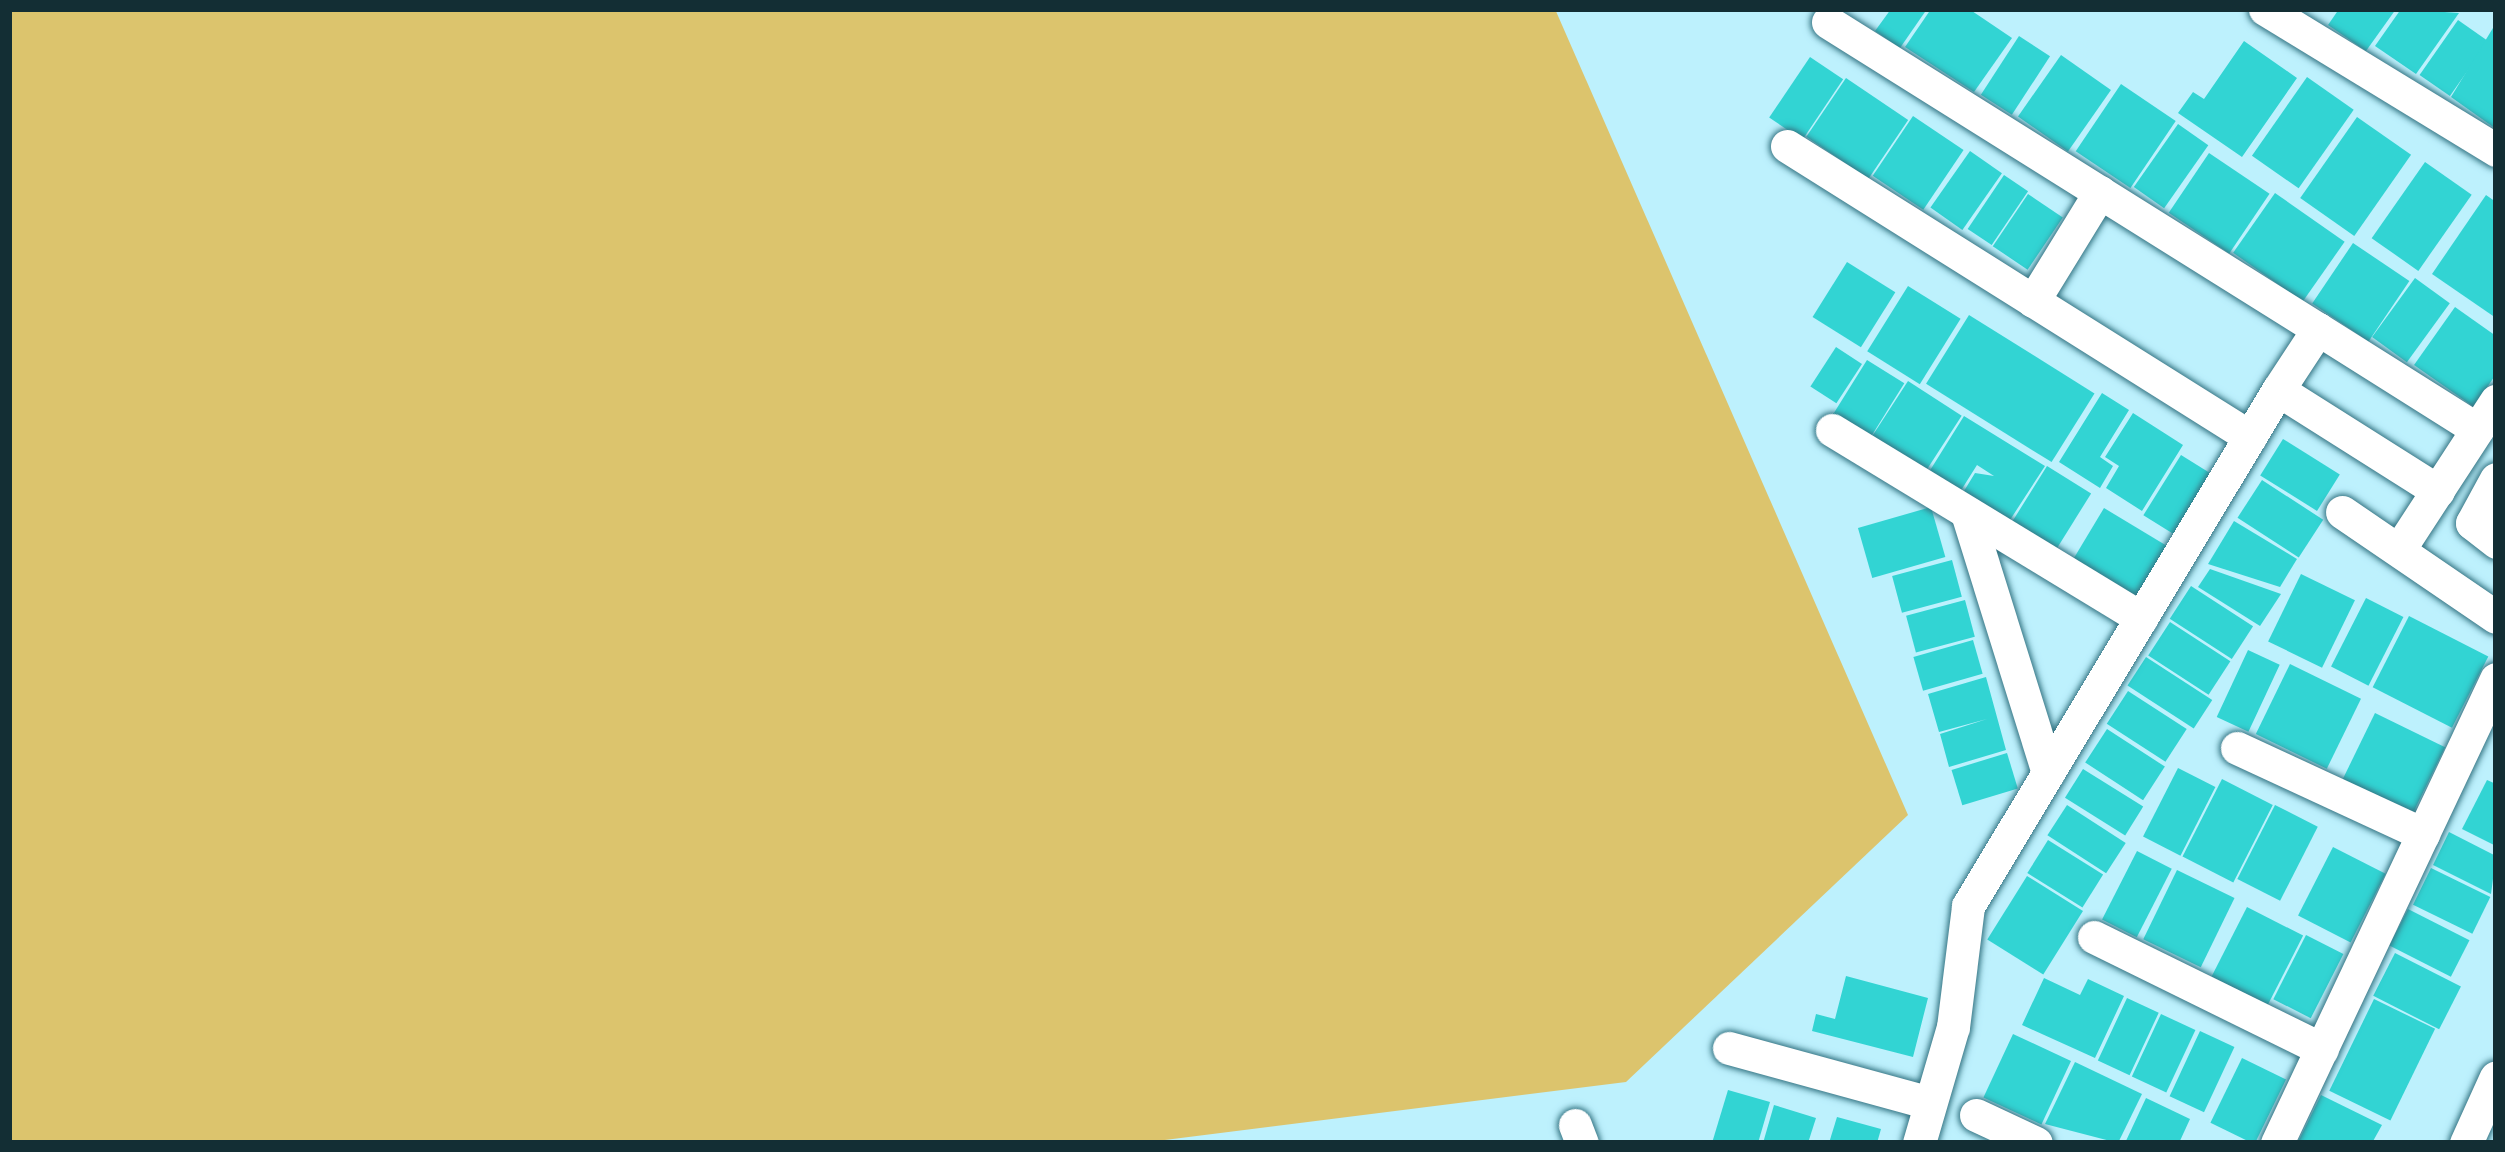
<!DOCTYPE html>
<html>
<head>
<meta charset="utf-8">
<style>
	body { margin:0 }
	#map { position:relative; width:2505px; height:1152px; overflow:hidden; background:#bdf1fd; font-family:Poppins,sans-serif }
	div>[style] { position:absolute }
	.green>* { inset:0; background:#dcc46d }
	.building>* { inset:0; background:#32d4d3; transform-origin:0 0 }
	.roads { filter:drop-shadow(0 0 3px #347483) drop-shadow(0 0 3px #347483) }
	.minor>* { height:33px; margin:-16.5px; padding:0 16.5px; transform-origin:16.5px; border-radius:16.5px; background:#fff }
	span { translate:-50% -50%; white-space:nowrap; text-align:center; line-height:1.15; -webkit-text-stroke:10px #eaf6f9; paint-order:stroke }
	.frame { position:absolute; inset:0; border:12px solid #132e34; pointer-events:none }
</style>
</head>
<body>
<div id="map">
	<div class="green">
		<i style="clip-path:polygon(9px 9px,1555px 9px,1908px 815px,1626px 1082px,1141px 1143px,9px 1143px)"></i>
	</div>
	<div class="building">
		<i style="clip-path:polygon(1891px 9px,1927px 9px,1900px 48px,1875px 31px)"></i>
		<i style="clip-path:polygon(1931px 9px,1972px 11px,2012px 38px,1974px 92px,1905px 47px)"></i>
		<i style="clip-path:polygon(2339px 9px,2396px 9px,2366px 51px,2328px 25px)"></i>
		<i style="clip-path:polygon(2401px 9px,2459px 13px,2416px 74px,2375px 46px)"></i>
		<i style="left:2458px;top:20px;width:37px;height:67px;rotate:35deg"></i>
		<i style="clip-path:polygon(2496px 23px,2496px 129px,2451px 97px)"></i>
		<i style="left:2019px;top:36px;width:37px;height:70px;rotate:33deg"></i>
		<i style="clip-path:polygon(2244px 41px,2297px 78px,2242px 157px,2178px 113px,2193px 92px,2204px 99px)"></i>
		<i style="left:2061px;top:55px;width:61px;height:75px;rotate:35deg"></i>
		<i style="left:1810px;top:57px;width:40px;height:73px;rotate:34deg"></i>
		<i style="left:2307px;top:77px;width:57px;height:96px;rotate:35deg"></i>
		<i style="left:1846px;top:78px;width:75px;height:71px;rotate:34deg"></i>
		<i style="left:2121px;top:84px;width:66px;height:81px;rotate:34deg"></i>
		<i style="left:1913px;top:116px;width:61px;height:72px;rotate:34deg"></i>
		<i style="left:2357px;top:117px;width:66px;height:99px;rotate:35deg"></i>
		<i style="left:2178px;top:124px;width:37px;height:77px;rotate:35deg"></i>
		<i style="left:1970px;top:151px;width:39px;height:69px;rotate:35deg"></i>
		<i style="left:2209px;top:153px;width:73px;height:72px;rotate:34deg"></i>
		<i style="left:2425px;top:162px;width:57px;height:93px;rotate:35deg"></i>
		<i style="left:2004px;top:175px;width:29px;height:65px;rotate:34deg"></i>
		<i style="left:2275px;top:193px;width:85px;height:73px;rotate:35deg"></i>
		<i style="left:2028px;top:194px;width:42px;height:63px;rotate:34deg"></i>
		<i style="clip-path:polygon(2486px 195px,2496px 202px,2496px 318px,2432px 274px)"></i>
		<i style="left:2353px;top:243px;width:68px;height:73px;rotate:34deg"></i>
		<i style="left:1847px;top:262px;width:57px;height:65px;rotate:32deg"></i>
		<i style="left:2415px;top:278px;width:43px;height:73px;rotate:36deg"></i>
		<i style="left:1908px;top:286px;width:62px;height:77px;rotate:32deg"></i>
		<i style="clip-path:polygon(2455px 307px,2496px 336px,2496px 374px,2474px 407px,2414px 365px)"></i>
		<i style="left:1969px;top:315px;width:148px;height:81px;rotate:32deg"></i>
		<i style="left:1836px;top:347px;width:31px;height:47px;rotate:33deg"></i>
		<i style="left:1867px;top:360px;width:44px;height:72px;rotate:32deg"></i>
		<i style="left:1908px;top:381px;width:64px;height:71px;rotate:33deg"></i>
		<i style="clip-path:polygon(2102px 393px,2129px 410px,2100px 457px,2113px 466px,2100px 488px,2059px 462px)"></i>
		<i style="clip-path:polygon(2133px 413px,2183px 445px,2142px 511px,2106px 488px,2119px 466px,2105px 457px)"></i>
		<i style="clip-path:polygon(1964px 416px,2045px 466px,2010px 520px,1964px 491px,1975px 473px,1994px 476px,1977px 465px,1960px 492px,1929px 472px)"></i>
		<i style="left:2283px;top:439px;width:67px;height:43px;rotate:32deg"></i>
		<i style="left:2181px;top:455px;width:45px;height:71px;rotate:32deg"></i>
		<i style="left:2047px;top:466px;width:52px;height:67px;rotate:32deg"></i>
		<i style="left:2262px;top:480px;width:73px;height:45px;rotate:33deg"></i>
		<i style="left:1931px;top:507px;width:52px;height:76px;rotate:74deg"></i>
		<i style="left:2104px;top:508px;width:76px;height:63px;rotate:31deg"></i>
		<i style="clip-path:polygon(2234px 521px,2297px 559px,2280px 587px,2208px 564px)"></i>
		<i style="left:1952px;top:560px;width:38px;height:62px;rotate:75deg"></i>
		<i style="clip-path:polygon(2210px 569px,2281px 594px,2260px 626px,2198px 587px)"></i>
		<i style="left:2301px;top:574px;width:60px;height:75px;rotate:26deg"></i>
		<i style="left:2191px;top:586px;width:74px;height:39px;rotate:33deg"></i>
		<i style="left:2366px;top:598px;width:42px;height:77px;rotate:27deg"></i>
		<i style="left:1965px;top:600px;width:38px;height:61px;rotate:75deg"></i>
		<i style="left:2409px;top:616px;width:89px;height:80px;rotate:27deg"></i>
		<i style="left:2170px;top:622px;width:72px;height:40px;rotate:33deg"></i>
		<i style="left:1973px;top:640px;width:35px;height:62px;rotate:74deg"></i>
		<i style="left:2248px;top:650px;width:35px;height:74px;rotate:25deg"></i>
		<i style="left:2146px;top:657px;width:79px;height:34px;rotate:33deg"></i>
		<i style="left:2290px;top:664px;width:79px;height:78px;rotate:26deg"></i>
		<i style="clip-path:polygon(1986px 677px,2006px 750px,1949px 767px,1940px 734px,1987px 719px,1939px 732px,1928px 694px)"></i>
		<i style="left:2128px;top:691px;width:70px;height:39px;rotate:33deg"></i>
		<i style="left:2375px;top:713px;width:78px;height:77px;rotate:26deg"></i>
		<i style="left:2107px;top:729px;width:69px;height:40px;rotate:33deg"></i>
		<i style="left:2007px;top:753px;width:37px;height:58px;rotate:73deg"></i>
		<i style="left:2178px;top:768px;width:42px;height:77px;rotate:27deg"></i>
		<i style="left:2083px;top:769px;width:71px;height:34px;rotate:32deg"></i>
		<i style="left:2222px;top:779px;width:57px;height:87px;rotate:27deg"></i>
		<i style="clip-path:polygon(2487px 780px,2496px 784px,2496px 846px,2462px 829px)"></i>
		<i style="left:2067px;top:805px;width:70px;height:36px;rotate:33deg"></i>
		<i style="left:2275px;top:805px;width:48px;height:83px;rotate:27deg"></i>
		<i style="clip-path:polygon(2449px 832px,2496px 856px,2491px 894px,2433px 865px)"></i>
		<i style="left:2048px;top:840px;width:65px;height:39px;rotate:32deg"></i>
		<i style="left:2333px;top:847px;width:59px;height:77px;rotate:27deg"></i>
		<i style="left:2137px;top:851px;width:39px;height:77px;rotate:27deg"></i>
		<i style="left:2431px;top:868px;width:66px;height:41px;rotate:26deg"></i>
		<i style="left:2177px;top:870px;width:64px;height:77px;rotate:26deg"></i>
		<i style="left:2027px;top:876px;width:66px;height:75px;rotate:32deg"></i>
		<i style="left:2247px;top:907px;width:63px;height:78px;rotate:27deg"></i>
		<i style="left:2408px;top:909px;width:69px;height:41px;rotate:27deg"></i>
		<i style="left:2306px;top:935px;width:42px;height:72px;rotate:27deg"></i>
		<i style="left:2395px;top:953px;width:74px;height:48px;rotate:27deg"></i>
		<i style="clip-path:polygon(1846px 976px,1928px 998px,1913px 1057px,1812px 1031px,1816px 1014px,1835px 1019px)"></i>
		<i style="clip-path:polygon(2044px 978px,2080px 995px,2088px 979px,2124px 996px,2095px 1058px,2022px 1025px)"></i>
		<i style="left:2127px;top:998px;width:35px;height:69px;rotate:25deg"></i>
		<i style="left:2374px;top:999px;width:68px;height:102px;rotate:26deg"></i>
		<i style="left:2161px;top:1014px;width:38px;height:69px;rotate:25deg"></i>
		<i style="left:2200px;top:1031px;width:38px;height:72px;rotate:25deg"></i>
		<i style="left:2013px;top:1034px;width:64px;height:70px;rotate:25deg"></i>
		<i style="left:2242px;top:1058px;width:49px;height:72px;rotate:26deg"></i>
		<i style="clip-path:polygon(2075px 1062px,2142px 1094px,2118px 1143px,2045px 1124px)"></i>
		<i style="clip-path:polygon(1728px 1090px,1770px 1102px,1758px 1143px,1712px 1143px)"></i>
		<i style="clip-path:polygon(2321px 1095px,2382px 1125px,2372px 1143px,2298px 1142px)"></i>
		<i style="clip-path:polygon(2146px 1098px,2190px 1119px,2179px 1143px,2125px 1143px)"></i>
		<i style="clip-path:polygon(1774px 1105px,1816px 1118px,1808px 1143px,1763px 1143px)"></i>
		<i style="clip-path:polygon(1837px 1117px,1881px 1129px,1877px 1143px,1829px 1143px)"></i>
	</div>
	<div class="roads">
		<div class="minor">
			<i style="left:2265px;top:9px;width:271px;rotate:31.4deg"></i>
			<i style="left:1828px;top:22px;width:578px;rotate:32.07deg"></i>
			<i style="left:1787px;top:146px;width:547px;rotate:32.15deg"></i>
			<i style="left:2033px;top:301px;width:128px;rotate:-58.4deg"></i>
			<i style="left:1832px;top:430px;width:362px;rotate:31.3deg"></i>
			<i style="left:2496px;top:479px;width:50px;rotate:118.6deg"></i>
			<i style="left:2472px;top:523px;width:31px;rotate:38deg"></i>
			<i style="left:2438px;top:491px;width:189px;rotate:-147.7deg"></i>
			<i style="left:2278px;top:390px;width:73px;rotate:-56.7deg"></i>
			<i style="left:2318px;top:329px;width:188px;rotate:32.2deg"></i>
			<i style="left:2342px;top:512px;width:186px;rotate:34.3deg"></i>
			<i style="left:1967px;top:513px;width:272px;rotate:72.7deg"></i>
			<i style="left:2400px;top:548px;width:176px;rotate:-56.9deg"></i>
			<i style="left:2237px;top:748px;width:205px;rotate:24.8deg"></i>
			<i style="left:2094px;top:937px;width:254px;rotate:26.2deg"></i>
			<i style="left:1729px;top:1048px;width:208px;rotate:15.3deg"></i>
			<i style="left:1976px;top:1115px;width:66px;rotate:25deg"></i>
			<i style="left:1575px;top:1125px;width:19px;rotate:69deg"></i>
			<i style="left:1919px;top:1143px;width:121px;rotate:-73.7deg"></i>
			<i style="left:1953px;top:1027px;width:122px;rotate:-82.9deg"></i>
			<i style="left:1968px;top:906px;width:602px;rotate:-59deg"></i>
			<i style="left:2277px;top:1143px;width:513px;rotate:-64.73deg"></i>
			<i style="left:2466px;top:1143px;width:72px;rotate:-65.6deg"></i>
		</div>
	</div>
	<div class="frame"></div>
</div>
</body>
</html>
